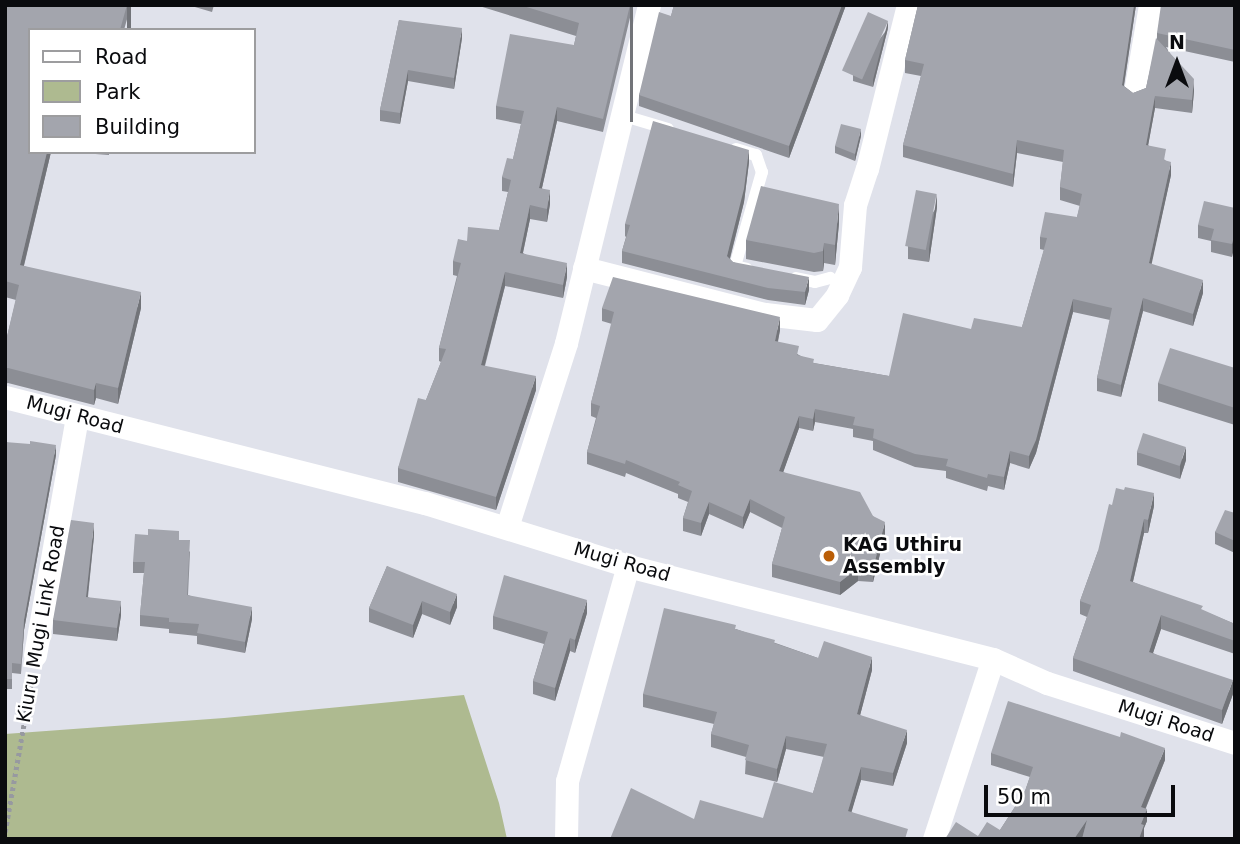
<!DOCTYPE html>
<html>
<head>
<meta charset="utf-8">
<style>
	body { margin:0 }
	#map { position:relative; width:1240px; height:844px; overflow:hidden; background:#e0e2eb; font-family:"DejaVu Sans",sans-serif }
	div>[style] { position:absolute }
	.green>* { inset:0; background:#aeba90 }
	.path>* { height:4.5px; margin-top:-2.25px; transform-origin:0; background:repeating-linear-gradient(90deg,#9799a0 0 3.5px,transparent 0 7px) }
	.service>* { height:12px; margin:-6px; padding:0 6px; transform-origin:6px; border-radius:6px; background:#fff }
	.minor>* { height:23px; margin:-11.5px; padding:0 11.5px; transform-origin:11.5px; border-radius:11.5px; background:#fff }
	.wall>* { inset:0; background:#8c8e95 }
	.shaded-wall>* { inset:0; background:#727479; transform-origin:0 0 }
	.building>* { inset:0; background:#a3a5ad; transform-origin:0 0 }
	.dots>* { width:19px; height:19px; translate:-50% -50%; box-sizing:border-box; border:4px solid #fff; border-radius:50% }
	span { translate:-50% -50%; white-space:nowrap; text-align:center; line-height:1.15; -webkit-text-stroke:5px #fff; paint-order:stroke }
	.street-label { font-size:19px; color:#0a0b0e }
	.poi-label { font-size:19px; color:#0a0b0e; font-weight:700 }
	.left { translate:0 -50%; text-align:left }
	.frame { position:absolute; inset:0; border:7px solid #0a0b0e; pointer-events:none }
	.legend { position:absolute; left:28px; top:28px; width:228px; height:126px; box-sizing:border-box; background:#fff; border:2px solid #9d9d9f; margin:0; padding:9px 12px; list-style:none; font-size:21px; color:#0a0b0e }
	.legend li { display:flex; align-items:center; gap:14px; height:35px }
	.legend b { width:35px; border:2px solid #9d9d9f }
	.north { position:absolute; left:1142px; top:28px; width:70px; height:70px; -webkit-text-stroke:5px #fff; paint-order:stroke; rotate:0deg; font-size:19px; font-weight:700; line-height:28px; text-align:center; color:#0a0b0e }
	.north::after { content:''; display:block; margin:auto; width:24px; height:32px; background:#0a0b0e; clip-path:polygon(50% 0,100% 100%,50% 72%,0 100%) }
	.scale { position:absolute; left:984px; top:785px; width:191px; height:32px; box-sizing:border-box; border:4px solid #0a0b0e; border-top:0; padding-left:9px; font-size:21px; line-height:24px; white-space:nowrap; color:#0a0b0e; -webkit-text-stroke:5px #fff; paint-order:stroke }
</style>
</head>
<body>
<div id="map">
	<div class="green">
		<i style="clip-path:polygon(464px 695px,499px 803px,507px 839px,5px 839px,5px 734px,224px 718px)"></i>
	</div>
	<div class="path">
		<i style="left:5px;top:832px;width:157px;rotate:-80.1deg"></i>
	</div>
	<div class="service">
		<i style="left:621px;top:115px;width:49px;rotate:16.6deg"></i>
		<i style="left:736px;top:149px;width:21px;rotate:17deg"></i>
		<i style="left:756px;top:155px;width:18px;rotate:71deg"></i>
		<i style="left:762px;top:172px;width:98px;rotate:106deg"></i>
		<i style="left:735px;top:266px;width:12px;rotate:14deg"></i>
		<i style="left:796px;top:278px;width:19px;rotate:12deg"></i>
		<i style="left:815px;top:282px;width:16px;rotate:-15deg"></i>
	</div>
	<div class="minor">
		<i style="left:1135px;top:92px;width:88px;rotate:-80.2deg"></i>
		<i style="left:584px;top:268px;width:187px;rotate:14.3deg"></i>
		<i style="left:765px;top:314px;width:52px;rotate:6.6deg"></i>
		<i style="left:817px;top:320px;width:32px;rotate:-51deg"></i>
		<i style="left:837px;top:295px;width:31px;rotate:-65deg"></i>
		<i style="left:850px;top:267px;width:62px;rotate:-85.4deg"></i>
		<i style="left:855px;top:205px;width:38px;rotate:-72deg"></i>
		<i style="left:867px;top:169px;width:169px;rotate:-76deg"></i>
		<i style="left:5px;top:397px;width:433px;rotate:14.2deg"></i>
		<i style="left:425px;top:503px;width:213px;rotate:17.2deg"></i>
		<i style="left:628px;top:566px;width:377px;rotate:14.3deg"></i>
		<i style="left:993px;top:659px;width:59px;rotate:24deg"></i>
		<i style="left:1047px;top:683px;width:197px;rotate:17.7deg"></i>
		<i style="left:507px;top:527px;width:193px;rotate:-72.2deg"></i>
		<i style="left:566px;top:343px;width:348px;rotate:-76.2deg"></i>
		<i style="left:35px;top:655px;width:242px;rotate:-80deg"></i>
		<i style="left:566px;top:839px;width:58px;rotate:-89deg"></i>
		<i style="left:567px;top:781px;width:223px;rotate:-74.2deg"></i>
		<i style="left:934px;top:839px;width:189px;rotate:-71.9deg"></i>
	</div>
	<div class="wall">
		<i style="clip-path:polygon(5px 5px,131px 5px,124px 30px,30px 30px,30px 152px,51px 152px,24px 266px,141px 308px,118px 404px,96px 398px,94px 405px,8px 383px,5px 384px,5px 345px,16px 300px,5px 297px)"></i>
		<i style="clip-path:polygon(188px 5px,214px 5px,212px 12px)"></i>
		<i style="clip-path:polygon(476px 5px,633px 5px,603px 132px,557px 121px,542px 188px,550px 204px,547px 222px,530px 219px,523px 253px,567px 277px,563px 298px,505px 286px,485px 366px,536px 390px,496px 510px,398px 482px,398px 468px,426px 400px,441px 362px,439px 361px,439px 348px,457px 276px,453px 275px,453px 261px,467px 241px,499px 230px,508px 192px,502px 191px,502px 177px,513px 159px,521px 124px,496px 119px,496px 106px,574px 45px,576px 36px)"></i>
		<i style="clip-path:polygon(674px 5px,846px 5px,789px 158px,639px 106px,639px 95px,671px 16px)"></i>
		<i style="clip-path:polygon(918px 5px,1136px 5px,1124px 86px,1133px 93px,1146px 88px,1157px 39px,1157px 33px,1235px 5px,1235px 62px,1166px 47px,1194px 91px,1192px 113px,1155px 108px,1148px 145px,1166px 161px,1171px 175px,1151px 264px,1203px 293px,1193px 326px,1143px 311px,1121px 397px,1097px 391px,1097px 378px,1110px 320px,1073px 312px,1036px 453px,1029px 469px,1010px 463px,1004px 490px,988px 486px,987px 491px,946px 478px,946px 471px,915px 467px,873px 450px,873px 441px,853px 437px,853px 429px,815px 422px,813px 431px,799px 428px,783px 472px,873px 516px,885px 534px,873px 582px,858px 581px,840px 595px,772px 577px,772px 564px,782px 528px,750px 512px,743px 529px,709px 514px,701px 536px,683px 531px,683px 518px,688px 502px,678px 498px,678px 494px,626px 473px,625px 477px,587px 464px,587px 452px,596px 418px,591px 416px,591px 403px,612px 324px,602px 321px,602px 308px,780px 330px,778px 342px,799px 355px,814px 363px,889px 376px,971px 329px,1022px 327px,1044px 250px,1040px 249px,1040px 237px,1077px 217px,1080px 206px,1060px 200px,1060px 187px,1063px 162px,1017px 153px,1013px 187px,903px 157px,903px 145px,921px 76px,905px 73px,905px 60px)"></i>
		<i style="clip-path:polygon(399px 20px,462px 38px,454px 89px,408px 81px,400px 124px,380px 121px,380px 110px)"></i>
		<i style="clip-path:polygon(888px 28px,873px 87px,853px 81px,853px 74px)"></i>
		<i style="clip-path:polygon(861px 136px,855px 161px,835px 153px,835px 146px)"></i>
		<i style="clip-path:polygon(68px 152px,109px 152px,109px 155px)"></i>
		<i style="clip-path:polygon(749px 162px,744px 202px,730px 259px,733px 262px,809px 290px,805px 305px,768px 300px,622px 263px,622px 251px,626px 237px,625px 236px,625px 224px)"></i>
		<i style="clip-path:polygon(937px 207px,929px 262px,908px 259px,908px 246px)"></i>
		<i style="clip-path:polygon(1235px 208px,1232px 257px,1211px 252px,1211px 241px,1198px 238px,1198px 225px)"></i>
		<i style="clip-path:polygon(839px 223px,835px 265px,824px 263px,823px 271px,814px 272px,746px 259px,746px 240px)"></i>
		<i style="clip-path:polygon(1235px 368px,1235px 425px,1158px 401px,1158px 383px)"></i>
		<i style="clip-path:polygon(5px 442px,56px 455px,24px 630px,21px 674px,12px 673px,12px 689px,5px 689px)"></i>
		<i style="clip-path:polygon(1137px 452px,1186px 460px,1180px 479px,1137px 465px)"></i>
		<i style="clip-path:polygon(1154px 506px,1148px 533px,1144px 533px,1133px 582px,1235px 624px,1235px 654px,1161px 629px,1153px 653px,1233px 694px,1222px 724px,1073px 671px,1073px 658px,1087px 617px,1080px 614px,1080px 601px,1098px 551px)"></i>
		<i style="clip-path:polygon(1235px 513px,1235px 553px,1215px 544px,1215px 532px)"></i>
		<i style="clip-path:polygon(94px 536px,88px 597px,121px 615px,117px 641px,53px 634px,53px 620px)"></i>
		<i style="clip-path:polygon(179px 540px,190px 552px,188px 595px,252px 619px,245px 653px,197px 644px,197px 636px,169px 633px,169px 629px,140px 626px,140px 615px,144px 573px,133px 573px,133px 562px)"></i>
		<i style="clip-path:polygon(387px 566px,457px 607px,450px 625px,422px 614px,413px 638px,369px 622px,369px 608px)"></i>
		<i style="clip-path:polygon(587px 613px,575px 653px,570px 651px,555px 701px,533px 694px,533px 681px,544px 644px,493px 629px,493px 616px)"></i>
		<i style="clip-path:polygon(736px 629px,818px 658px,872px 670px,860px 715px,907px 743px,893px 786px,861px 780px,851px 812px,908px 839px,694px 819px,763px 818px,813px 793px,824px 757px,786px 749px,777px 782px,745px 774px,746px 757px,711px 747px,711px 734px,714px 724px,643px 707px,643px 694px)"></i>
		<i style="clip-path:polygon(991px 753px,1165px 760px,1146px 808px,1147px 821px,1144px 828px,1143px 839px,945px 839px,978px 836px,1000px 830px,1025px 791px,1030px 777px,991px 765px)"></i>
	</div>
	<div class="shaded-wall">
		<i style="left:127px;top:5px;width:4px;height:26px"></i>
		<i style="left:630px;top:5px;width:3px;height:117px"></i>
		<i style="clip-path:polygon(842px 5px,846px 5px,789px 158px,789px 146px)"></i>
		<i style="clip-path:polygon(1134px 5px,1136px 5px,1122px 97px,1122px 85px)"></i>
		<i style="clip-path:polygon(888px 21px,888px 28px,873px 87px,873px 80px)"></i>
		<i style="clip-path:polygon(462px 28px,462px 38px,454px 89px,454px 78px)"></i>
		<i style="clip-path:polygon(408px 70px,408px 81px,400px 124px,400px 113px)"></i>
		<i style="clip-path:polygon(1194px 79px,1194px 91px,1192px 113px,1192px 100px)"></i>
		<i style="clip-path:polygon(1155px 96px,1155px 108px,1146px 157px,1146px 145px)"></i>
		<i style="clip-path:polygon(557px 107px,557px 121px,539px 201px,539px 188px)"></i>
		<i style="clip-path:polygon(861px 129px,861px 136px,855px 161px,855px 154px)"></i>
		<i style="clip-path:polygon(1017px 140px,1017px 153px,1013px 187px,1013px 174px)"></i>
		<i style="clip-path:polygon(749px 150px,749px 162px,744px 202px,727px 269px,727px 256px)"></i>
		<i style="clip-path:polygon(47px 152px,51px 152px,20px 281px,20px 265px)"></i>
		<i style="clip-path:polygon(1171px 162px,1171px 175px,1149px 276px,1149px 263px)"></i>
		<i style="clip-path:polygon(550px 190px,550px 204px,547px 222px,547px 209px)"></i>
		<i style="clip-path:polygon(937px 194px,937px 207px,929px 262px,929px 249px)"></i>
		<i style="clip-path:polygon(839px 204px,839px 223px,835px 265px,835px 245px)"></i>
		<i style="clip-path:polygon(530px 205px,530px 219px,520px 266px,520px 253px)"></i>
		<i style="clip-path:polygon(1235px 232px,1235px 244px,1232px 257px,1232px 244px)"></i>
		<i style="clip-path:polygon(824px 243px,824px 263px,823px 271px,823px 251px)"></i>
		<i style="clip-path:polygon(567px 263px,567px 277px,563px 298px,563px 285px)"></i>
		<i style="clip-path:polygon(505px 272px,505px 286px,481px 379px,481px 365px)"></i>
		<i style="clip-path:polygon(809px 277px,809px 290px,805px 305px,805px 292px)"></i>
		<i style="clip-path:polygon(1203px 280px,1203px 293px,1193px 326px,1193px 314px)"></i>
		<i style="clip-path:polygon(141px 292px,141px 308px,118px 404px,118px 388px)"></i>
		<i style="clip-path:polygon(1143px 298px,1143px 311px,1121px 397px,1121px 385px)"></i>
		<i style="clip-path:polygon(1073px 299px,1073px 312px,1036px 453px,1029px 469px,1029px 456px)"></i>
		<i style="clip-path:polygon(780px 317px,780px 330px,775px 354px,775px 341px)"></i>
		<i style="clip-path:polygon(536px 376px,536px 390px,496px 510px,496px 497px)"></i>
		<i style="clip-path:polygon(96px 383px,96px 398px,94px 405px,94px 390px)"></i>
		<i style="clip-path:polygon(815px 409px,815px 422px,813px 431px,813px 419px)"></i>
		<i style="clip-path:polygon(799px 416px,799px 428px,779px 484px,779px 471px)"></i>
		<i style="clip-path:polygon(56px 445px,56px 455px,24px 630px,21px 674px,24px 620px)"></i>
		<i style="clip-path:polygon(1186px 447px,1186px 460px,1180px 479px,1180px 466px)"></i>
		<i style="clip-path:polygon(1010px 451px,1010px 463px,1004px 490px,1004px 477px)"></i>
		<i style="clip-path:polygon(1154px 493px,1154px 506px,1148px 533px,1148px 520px)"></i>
		<i style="clip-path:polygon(750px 499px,750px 512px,743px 529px,743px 517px)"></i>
		<i style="clip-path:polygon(709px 502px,709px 514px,701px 536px,701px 523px)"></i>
		<i style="clip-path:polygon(1144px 519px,1144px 533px,1130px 594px,1130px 581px)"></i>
		<i style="clip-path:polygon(885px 522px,885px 534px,873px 582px,873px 569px)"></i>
		<i style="clip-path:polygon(94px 523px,94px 536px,86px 611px,86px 597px)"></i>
		<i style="clip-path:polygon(858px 568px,858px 581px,840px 595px,840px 582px)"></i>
		<i style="clip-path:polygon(457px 594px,457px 607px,450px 625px,450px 612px)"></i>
		<i style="clip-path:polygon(587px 600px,587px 613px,575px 653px,575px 640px)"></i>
		<i style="clip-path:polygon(121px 601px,121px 615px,117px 641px,117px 628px)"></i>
		<i style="clip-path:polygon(422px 601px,422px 614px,413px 638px,413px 625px)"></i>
		<i style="clip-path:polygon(252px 607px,252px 619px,245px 653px,245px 642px)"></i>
		<i style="clip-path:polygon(1161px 615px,1161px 629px,1149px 665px,1149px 652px)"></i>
		<i style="clip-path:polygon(570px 638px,570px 651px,555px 701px,555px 688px)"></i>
		<i style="clip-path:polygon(872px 657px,872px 670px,857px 727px,857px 714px)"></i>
		<i style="clip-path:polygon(1233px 680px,1233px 694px,1222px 724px,1222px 710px)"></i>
		<i style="clip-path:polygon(907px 730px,907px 743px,893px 786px,893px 773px)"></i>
		<i style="clip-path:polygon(786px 736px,786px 749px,777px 782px,777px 769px)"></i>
		<i style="clip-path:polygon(1165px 748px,1165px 760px,1141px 819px,1141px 807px)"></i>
		<i style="clip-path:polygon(861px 767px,861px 780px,848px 824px,848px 811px)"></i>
		<i style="clip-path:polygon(1147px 809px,1147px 821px,1144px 828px,1144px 837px,1143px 839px,1139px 839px,1141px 824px)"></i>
		<i style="clip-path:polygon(1087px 820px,1082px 839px,1074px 839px)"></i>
	</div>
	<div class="building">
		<i style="clip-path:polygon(5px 5px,127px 5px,120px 30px,30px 30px,30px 152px,47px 152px,20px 265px,141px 292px,118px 388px,96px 383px,94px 390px,8px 368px,5px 368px,5px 345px,19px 285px,5px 281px)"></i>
		<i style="clip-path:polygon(520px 5px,630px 5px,603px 119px,557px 107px,539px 188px,550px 190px,547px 209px,530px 205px,520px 253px,567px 263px,563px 285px,505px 272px,481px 365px,536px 376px,496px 497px,398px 468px,418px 398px,426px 400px,446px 349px,439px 348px,461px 263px,453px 261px,458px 239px,467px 241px,468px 227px,499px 230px,511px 180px,502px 177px,507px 158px,513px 159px,524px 111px,496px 106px,510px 34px,574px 45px,579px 23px)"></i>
		<i style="clip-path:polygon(674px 5px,842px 5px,789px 146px,639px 95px,659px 12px,671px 16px)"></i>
		<i style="clip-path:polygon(918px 5px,1134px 5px,1122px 85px,1133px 93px,1146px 88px,1156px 38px,1194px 79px,1192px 100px,1155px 96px,1146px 145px,1166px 149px,1164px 160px,1171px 162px,1149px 263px,1203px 280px,1193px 314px,1143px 298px,1121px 385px,1097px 378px,1112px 308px,1073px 299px,1036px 440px,1029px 456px,1010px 451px,1004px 477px,988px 474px,987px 478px,946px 466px,948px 459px,915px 454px,873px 438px,874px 429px,853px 425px,855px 417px,815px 409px,813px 419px,799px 416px,779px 471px,860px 492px,873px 516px,885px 522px,873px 569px,858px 568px,840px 582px,772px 564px,785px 517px,750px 499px,743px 517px,709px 502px,701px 523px,683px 518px,692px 491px,678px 485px,680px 482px,626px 460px,625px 464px,587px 452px,600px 406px,591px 403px,614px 312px,602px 308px,613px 277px,780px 317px,775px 341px,799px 346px,797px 355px,814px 359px,813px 363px,889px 376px,903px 313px,971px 329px,974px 318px,1022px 327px,1047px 238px,1040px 237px,1045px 212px,1077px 217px,1082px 194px,1060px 187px,1064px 150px,1017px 140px,1013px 174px,903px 145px,924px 64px,905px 60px)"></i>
		<i style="clip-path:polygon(1161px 5px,1235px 5px,1235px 50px,1157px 33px)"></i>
		<i style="left:868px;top:12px;width:22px;height:64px;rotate:24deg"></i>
		<i style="clip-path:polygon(399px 20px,462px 28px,454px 78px,408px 70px,400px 113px,380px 110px)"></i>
		<i style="clip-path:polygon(653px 121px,749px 150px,744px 189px,727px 256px,733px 262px,809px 277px,805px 292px,768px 288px,622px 251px,630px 225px,625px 224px)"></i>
		<i style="clip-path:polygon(841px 124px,861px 129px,855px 154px,835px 146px)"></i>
		<i style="clip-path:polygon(761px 186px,839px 204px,835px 245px,824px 243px,823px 251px,814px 253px,746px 240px)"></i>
		<i style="left:916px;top:190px;width:21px;height:57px;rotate:11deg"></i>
		<i style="clip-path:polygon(1204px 201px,1235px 208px,1235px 232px,1232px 244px,1211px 240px,1214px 229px,1198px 225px)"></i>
		<i style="clip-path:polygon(1170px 348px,1235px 368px,1235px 408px,1158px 383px)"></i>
		<i style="left:1143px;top:433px;width:45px;height:20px;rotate:18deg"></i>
		<i style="clip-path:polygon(30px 441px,56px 445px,24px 620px,21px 664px,12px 663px,12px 679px,5px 679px,5px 442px,30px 444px)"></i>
		<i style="clip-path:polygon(1125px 487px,1154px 493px,1148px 520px,1144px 519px,1130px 581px,1203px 606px,1201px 609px,1235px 624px,1235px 641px,1161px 615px,1149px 652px,1233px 680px,1222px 710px,1073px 658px,1091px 605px,1080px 601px,1098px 551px,1109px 504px,1112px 505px,1116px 488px,1124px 490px)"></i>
		<i style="clip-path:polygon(1225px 510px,1235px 513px,1235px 541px,1215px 532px)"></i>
		<i style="clip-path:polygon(71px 520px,94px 523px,86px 597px,121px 601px,117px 628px,53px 620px)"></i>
		<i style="clip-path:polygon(148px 529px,179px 531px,179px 540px,190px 540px,187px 595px,252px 607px,245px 642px,197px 633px,199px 624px,169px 622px,169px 618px,140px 615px,145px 562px,133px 562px,135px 534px,148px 535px)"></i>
		<i style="clip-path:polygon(387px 566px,457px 594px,450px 612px,422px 601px,413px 625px,369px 608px)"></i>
		<i style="clip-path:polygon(504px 575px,587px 600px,575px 640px,570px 638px,555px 688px,533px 681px,548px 632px,493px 616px)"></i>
		<i style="clip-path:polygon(664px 608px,736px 625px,735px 629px,775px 640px,774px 643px,818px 658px,824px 641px,872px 657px,857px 714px,907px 730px,893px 773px,861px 767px,848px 811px,908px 829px,905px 839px,610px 839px,631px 788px,694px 819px,700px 800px,763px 818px,774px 782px,813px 793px,827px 744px,786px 736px,777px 769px,745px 760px,749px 745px,711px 734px,717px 712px,643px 694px)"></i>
		<i style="clip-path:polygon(1008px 701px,1120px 737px,1121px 732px,1165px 748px,1141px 807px,1147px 809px,1141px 824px,1144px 825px,1139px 839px,1082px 839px,1087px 820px,1074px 839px,945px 839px,956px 822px,978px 836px,987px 822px,1000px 830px,1025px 791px,1033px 767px,991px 753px)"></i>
	</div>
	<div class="dots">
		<i style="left:829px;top:556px;background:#ba5e07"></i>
	</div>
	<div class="street-label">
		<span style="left:75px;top:415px;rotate:15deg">Mugi Road</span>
		<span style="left:622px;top:562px;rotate:16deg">Mugi Road</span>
		<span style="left:41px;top:624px;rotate:-80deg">Kiuru Mugi Link Road</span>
		<span style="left:1166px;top:721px;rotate:18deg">Mugi Road</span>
	</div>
	<div class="poi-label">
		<span class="left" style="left:843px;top:556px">KAG Uthiru<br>Assembly</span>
	</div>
	<div class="frame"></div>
	<ul class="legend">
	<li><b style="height:9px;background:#fff"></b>Road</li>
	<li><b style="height:19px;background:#aeba90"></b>Park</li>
	<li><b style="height:19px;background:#a3a5ad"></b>Building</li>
	</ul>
	<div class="north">N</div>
	<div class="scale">50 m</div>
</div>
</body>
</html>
